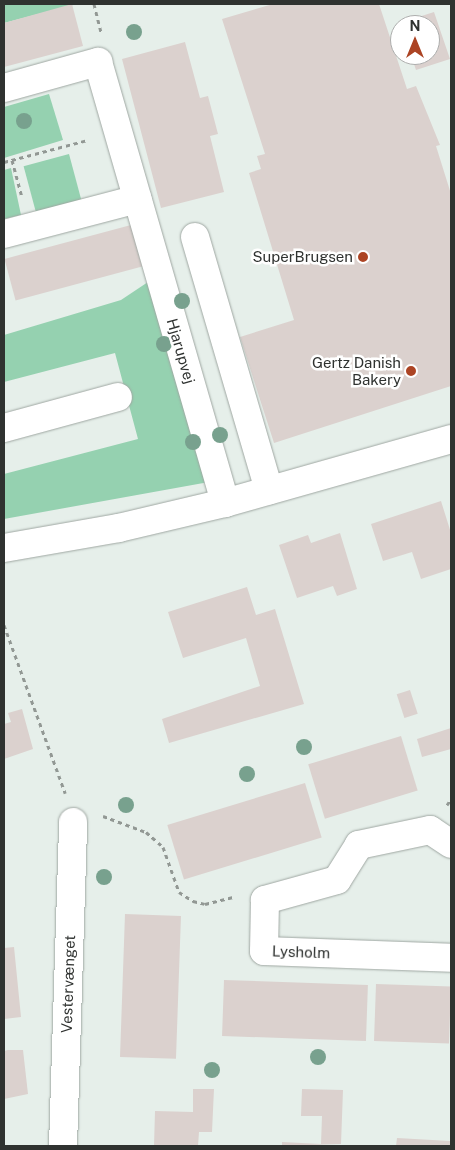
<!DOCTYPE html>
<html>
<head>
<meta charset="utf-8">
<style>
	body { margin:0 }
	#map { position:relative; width:455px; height:1150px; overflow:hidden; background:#e6efea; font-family:"Public Sans",sans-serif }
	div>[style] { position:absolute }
	.green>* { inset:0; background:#95d1b0; transform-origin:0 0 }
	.building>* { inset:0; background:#dbd1ce; transform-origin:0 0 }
	.path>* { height:3px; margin-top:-1.5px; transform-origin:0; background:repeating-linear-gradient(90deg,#929894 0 4px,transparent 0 8px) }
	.roads { filter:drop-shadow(0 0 1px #9fa7a2) drop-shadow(0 0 1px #9fa7a2) }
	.minor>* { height:28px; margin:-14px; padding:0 14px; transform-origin:14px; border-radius:14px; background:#fff }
	.trees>* { width:16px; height:16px; margin:-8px; border-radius:50%; background:#78a18e }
	.dots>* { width:14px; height:14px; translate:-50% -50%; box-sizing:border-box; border:2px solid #fff; border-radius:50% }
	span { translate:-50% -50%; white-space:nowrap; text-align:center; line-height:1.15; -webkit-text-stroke:5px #fff; paint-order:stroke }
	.poi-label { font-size:15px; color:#2f3230 }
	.right { translate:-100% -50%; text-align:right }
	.street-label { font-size:15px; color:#2f3230 }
	.frame { position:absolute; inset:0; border:5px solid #2f3230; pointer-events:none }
	.north { position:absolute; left:390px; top:15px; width:50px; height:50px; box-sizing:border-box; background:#fff; border:1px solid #acadac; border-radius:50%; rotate:0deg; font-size:14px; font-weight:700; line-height:20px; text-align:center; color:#2f3230 }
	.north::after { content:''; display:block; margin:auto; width:18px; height:22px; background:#ac4424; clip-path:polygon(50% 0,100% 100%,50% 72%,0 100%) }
</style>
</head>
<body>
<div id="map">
	<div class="green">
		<i style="clip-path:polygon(4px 4px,77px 4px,4px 23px)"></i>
		<i style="clip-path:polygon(49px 94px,63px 140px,4px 158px,4px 107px)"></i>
		<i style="left:69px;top:154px;width:51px;height:47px;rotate:75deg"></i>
		<i style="clip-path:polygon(11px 168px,21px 215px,4px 219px,4px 170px)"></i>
		<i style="clip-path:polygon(151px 280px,209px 482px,4px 519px,4px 474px,138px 439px,115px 353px,4px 382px,4px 335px,121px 300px)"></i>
	</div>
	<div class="building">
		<i style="clip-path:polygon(72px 4px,83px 46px,4px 67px,4px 23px)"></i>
		<i style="clip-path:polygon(273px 4px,379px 4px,407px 89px,416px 86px,440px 145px,436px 146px,451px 194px,451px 386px,274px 443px,240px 337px,294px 320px,249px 173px,261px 169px,257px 156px,265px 154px,222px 19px)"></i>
		<i style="clip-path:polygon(434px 12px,450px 59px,416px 70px,411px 55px,430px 55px,430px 25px,400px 23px)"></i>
		<i style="clip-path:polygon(185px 42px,200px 98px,208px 96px,218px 134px,210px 136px,224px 192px,161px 208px,122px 59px)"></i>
		<i style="left:131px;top:225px;width:43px;height:131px;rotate:75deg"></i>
		<i style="clip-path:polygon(441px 501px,451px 533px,451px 569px,421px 579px,412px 552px,383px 561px,371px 524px)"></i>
		<i style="clip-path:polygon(340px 533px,357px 589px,337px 596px,333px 586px,297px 598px,279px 545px,308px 535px,311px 543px)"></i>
		<i style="clip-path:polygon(247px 587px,256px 615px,275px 609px,304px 704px,169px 743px,162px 719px,260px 686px,246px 638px,183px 658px,168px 612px)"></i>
		<i style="left:410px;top:690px;width:25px;height:14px;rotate:72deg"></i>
		<i style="clip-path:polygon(22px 709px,33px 749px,4px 759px,4px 724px,11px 722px,8px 713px)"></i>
		<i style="clip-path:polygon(451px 728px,451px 749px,422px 757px,417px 739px)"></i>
		<i style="left:401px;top:736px;width:57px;height:97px;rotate:73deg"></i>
		<i style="left:305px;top:783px;width:57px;height:144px;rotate:73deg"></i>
		<i style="left:125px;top:914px;width:56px;height:143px;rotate:2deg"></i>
		<i style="clip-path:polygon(14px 947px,21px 1017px,4px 1019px,4px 948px)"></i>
		<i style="left:224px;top:980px;width:144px;height:56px;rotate:2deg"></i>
		<i style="left:376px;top:984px;width:75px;height:57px;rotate:2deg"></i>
		<i style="clip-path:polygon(8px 1050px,23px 1050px,28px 1094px,4px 1099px,4px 1051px)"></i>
		<i style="clip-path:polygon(193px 1089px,214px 1089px,212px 1132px,199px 1132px,198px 1146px,154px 1146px,155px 1111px,193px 1112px)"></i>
		<i style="clip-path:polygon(302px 1089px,343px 1090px,341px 1144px,282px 1146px,282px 1142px,321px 1144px,322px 1116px,301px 1116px)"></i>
		<i style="clip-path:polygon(397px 1138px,450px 1141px,450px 1146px,396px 1146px)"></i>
	</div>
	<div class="path">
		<i style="left:94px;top:4px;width:29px;rotate:76deg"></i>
		<i style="left:12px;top:160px;width:39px;rotate:75deg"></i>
		<i style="left:4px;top:162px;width:87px;rotate:-14.7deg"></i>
		<i style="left:4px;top:625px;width:179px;rotate:70deg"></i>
		<i style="left:447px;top:805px;width:7px;rotate:-56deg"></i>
		<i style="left:103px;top:816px;width:46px;rotate:20.4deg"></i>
		<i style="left:146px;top:832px;width:23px;rotate:41deg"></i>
		<i style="left:163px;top:847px;width:48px;rotate:70.4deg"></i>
		<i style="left:179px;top:892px;width:17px;rotate:33deg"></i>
		<i style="left:193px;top:901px;width:12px;rotate:14deg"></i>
		<i style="left:205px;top:904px;width:30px;rotate:-14deg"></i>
	</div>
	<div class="roads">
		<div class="minor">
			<i style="left:4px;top:88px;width:98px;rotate:-15.5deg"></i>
			<i style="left:98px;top:62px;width:459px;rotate:73.9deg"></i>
			<i style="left:4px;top:234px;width:138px;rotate:-14.7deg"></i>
			<i style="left:195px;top:237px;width:264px;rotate:73.7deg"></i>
			<i style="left:4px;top:428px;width:118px;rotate:-15.2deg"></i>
			<i style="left:4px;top:548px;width:117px;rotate:-9.9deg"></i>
			<i style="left:119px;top:528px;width:109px;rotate:-13.3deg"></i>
			<i style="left:225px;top:503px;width:235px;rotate:-15.8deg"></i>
			<i style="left:451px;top:844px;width:25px;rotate:-146deg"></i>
			<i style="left:430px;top:830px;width:73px;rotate:168.1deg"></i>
			<i style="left:359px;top:845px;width:41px;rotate:122.2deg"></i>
			<i style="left:337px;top:880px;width:75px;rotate:164.5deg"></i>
			<i style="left:265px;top:900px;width:51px;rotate:91.1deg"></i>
			<i style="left:264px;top:951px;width:187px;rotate:2.1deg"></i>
			<i style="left:63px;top:1146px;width:324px;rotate:-88.2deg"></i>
		</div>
	</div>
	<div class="trees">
		<i style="left:134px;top:32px"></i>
		<i style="left:24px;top:121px"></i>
		<i style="left:182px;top:301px"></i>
		<i style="left:164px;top:344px"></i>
		<i style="left:220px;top:435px"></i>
		<i style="left:193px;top:442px"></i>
		<i style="left:304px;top:747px"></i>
		<i style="left:247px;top:774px"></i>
		<i style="left:126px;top:805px"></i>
		<i style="left:104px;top:877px"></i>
		<i style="left:318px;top:1057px"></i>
		<i style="left:212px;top:1070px"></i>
	</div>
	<div class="dots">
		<i style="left:363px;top:257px;background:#ac4424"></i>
		<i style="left:411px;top:371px;background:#ac4424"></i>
	</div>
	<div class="poi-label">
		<span class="right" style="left:353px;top:257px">SuperBrugsen</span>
		<span class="right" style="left:401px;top:371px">Gertz Danish<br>Bakery</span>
	</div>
	<div class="street-label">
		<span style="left:181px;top:351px;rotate:74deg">Hjarupvej</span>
		<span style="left:301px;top:952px;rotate:2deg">Lysholm</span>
		<span style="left:68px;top:984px;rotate:-88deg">Vestervænget</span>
	</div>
	<div class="frame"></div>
	<div class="north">N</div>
</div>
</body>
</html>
